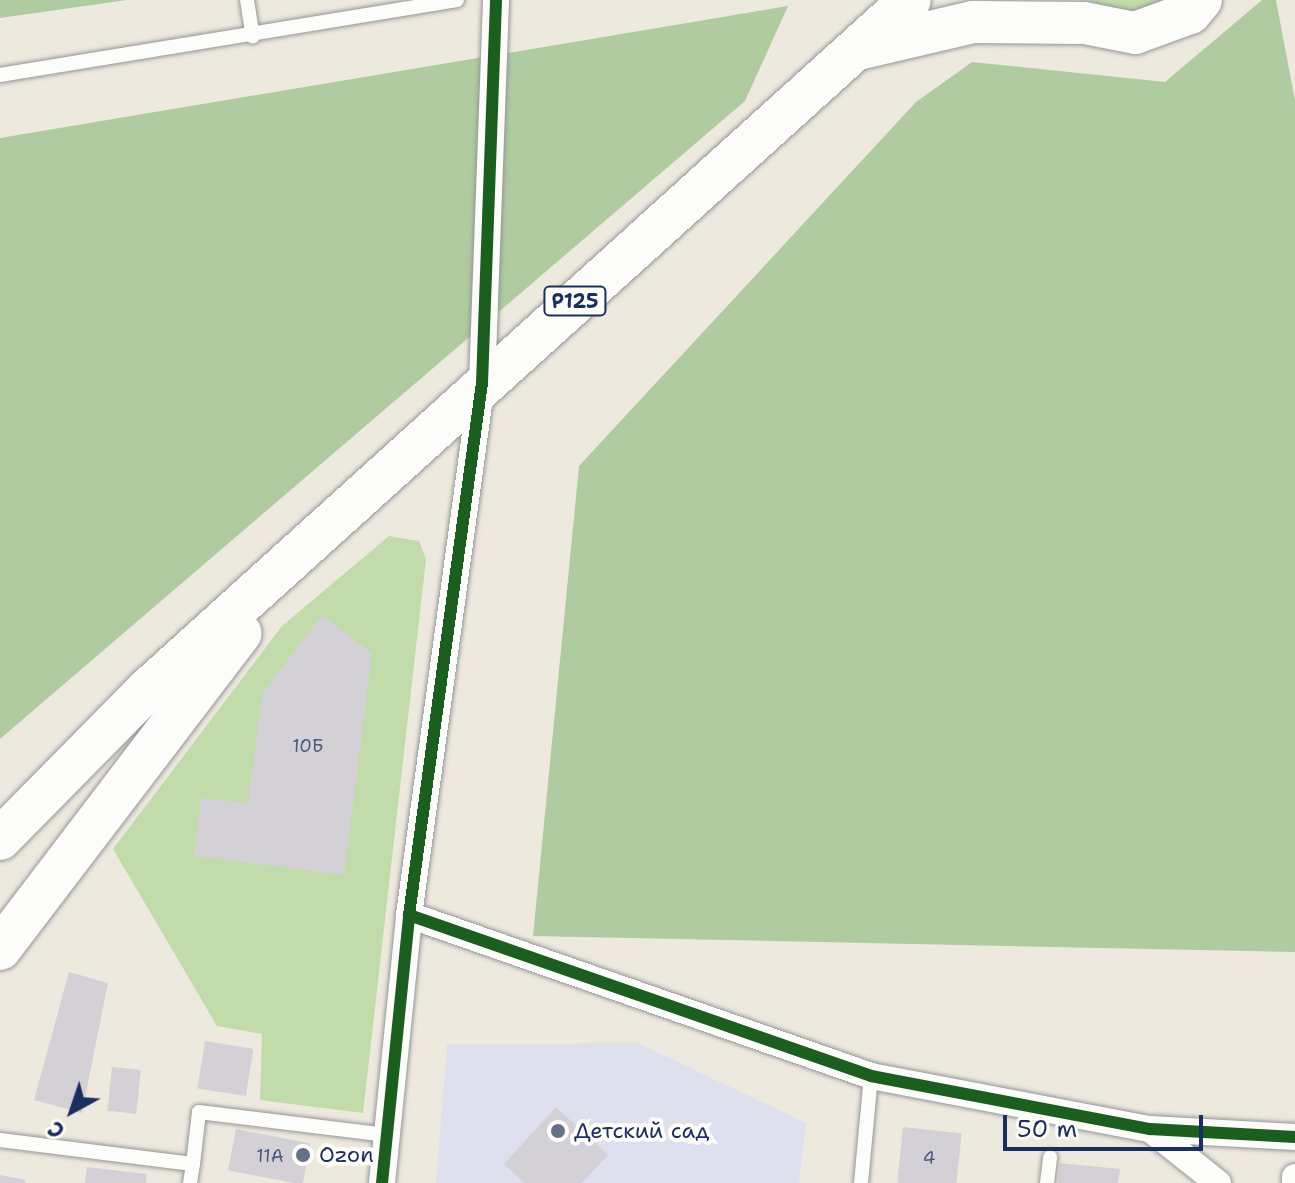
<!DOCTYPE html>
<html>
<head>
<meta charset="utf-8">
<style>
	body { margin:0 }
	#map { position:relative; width:1295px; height:1183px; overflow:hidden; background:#eee9de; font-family:"Shantell Sans",sans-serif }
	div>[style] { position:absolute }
	.built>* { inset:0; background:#dfe0ed }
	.green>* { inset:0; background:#c1dbaa }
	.forest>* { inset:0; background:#b0cba0 }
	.building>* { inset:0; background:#d4d1d6; transform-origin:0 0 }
	.roads { filter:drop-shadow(0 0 2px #959698) drop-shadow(0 0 2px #959698) }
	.service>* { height:14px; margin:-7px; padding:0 7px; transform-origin:7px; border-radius:7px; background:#fcfcfa }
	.minor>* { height:26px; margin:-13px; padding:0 13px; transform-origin:13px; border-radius:13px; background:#fcfcfa }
	.primary>* { height:42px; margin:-21px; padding:0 21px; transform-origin:21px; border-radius:21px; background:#fcfcfa }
	.cycleway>* { height:12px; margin:-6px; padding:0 6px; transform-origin:6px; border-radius:6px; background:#1b5e20 }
	.dots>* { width:22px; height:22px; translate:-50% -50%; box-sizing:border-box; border:4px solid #fdfcf7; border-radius:50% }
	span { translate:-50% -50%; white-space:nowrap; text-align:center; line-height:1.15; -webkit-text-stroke:8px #fdfcf7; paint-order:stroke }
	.number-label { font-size:18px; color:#49587c }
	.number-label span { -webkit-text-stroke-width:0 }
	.shield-label span { padding:2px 6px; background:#fdfcf7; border:2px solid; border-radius:6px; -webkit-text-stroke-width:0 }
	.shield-label { font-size:20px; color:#1b2f5e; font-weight:700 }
	.poi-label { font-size:22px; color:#1b2f5e }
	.left { translate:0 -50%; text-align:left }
	.north { position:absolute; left:32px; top:1071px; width:80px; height:80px; -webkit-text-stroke:6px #fdfcf7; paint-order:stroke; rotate:220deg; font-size:22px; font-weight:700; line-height:32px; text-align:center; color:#1b2f5e }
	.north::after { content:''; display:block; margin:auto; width:28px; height:36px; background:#1b2f5e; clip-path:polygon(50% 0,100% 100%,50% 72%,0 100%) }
	.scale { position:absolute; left:1003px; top:1115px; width:200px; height:36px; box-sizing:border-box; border:4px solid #1b2f5e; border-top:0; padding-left:10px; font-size:24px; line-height:28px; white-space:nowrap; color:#1b2f5e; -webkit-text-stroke:6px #fdfcf7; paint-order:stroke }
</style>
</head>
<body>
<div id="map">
	<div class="built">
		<i style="clip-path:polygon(638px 1043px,806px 1123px,799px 1183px,436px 1183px,447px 1044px)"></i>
	</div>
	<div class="green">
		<i style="clip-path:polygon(1086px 0,1174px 0,1134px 14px)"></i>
		<i style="clip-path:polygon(389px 536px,419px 541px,426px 559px,363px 1113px,260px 1100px,262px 1034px,217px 1026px,113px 849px,282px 626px)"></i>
	</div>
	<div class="forest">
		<i style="clip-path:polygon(0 0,127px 0,0 18px)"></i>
		<i style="clip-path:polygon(1262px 0,1276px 0,1295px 101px,1295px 952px,533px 936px,579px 466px,916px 102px,972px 62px,1165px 82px)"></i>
		<i style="clip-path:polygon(788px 6px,745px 101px,0 739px,0 138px)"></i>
	</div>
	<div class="building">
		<i style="clip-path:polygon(322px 615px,372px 653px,344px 875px,194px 856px,201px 798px,248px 803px,262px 694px)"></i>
		<i style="clip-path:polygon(69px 972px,108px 983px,82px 1113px,34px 1100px)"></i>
		<i style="left:205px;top:1041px;width:49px;height:48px;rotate:9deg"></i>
		<i style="left:112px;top:1067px;width:29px;height:44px;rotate:6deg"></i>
		<i style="clip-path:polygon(556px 1107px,608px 1155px,582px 1183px,524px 1183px,504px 1164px)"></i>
		<i style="left:903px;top:1127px;width:59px;height:56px;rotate:6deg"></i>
		<i style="left:236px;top:1129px;width:76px;height:42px;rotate:11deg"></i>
		<i style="clip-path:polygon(1060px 1163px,1120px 1169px,1118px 1183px,1058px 1183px)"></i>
		<i style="clip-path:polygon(87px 1167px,147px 1174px,146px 1183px,85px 1183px)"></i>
		<i style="clip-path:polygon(0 1175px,26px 1180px,25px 1183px,0 1183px)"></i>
	</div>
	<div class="roads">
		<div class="service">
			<i style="left:247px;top:0;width:37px;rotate:81deg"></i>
			<i style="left:0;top:75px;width:463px;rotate:-9.3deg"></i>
			<i style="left:0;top:1140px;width:194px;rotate:7.1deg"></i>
			<i style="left:193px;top:1164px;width:52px;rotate:-83.4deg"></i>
			<i style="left:199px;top:1112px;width:189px;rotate:7deg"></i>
			<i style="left:190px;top:1183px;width:19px;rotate:-81deg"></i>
			<i style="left:861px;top:1183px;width:107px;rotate:-84.7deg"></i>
			<i style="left:1047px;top:1183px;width:26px;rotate:-83deg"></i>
		</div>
		<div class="minor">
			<i style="left:409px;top:915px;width:489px;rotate:19.2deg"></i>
			<i style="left:871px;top:1076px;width:284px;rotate:10.8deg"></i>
			<i style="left:1150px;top:1129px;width:145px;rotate:3.2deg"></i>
			<i style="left:1150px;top:1129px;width:87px;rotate:38.5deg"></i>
			<i style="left:382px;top:1183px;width:269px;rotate:-84.2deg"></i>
			<i style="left:409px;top:915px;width:537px;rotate:-82.19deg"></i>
			<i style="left:482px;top:383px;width:383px;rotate:-87.9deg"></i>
			<i style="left:1295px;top:1183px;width:6px;rotate:-90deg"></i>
		</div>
		<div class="primary">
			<i style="left:862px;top:48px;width:114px;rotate:-13.2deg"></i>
			<i style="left:973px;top:22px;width:111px;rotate:0.5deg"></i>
			<i style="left:1084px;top:23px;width:52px;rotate:11.1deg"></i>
			<i style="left:1135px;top:33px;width:59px;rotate:-20deg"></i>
			<i style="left:1190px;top:13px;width:17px;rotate:-50deg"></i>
			<i style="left:0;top:839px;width:211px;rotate:-45.4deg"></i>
			<i style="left:148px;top:689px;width:1027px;rotate:-42.12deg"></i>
			<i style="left:0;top:949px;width:397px;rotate:-52.7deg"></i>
		</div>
	</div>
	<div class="cycleway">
		<i style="left:409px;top:915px;width:489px;rotate:19.2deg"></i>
		<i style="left:871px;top:1076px;width:284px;rotate:10.8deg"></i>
		<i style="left:1150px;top:1129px;width:145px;rotate:3.2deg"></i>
		<i style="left:382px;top:1183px;width:269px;rotate:-84.2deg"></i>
		<i style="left:409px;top:915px;width:537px;rotate:-82.19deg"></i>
		<i style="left:482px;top:383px;width:383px;rotate:-87.9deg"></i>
	</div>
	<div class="dots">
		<i style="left:558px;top:1131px;background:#65708b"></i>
		<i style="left:303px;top:1155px;background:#65708b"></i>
	</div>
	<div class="number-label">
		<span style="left:308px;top:746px">10Б</span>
		<span style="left:270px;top:1156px">11А</span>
		<span style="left:929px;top:1158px">4</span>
	</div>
	<div class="shield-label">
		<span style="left:575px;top:301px">Р125</span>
	</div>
	<div class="poi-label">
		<span class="left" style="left:574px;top:1131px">Детский сад</span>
		<span class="left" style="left:319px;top:1155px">Ozon</span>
	</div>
	<div class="north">С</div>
	<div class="scale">50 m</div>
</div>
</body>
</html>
